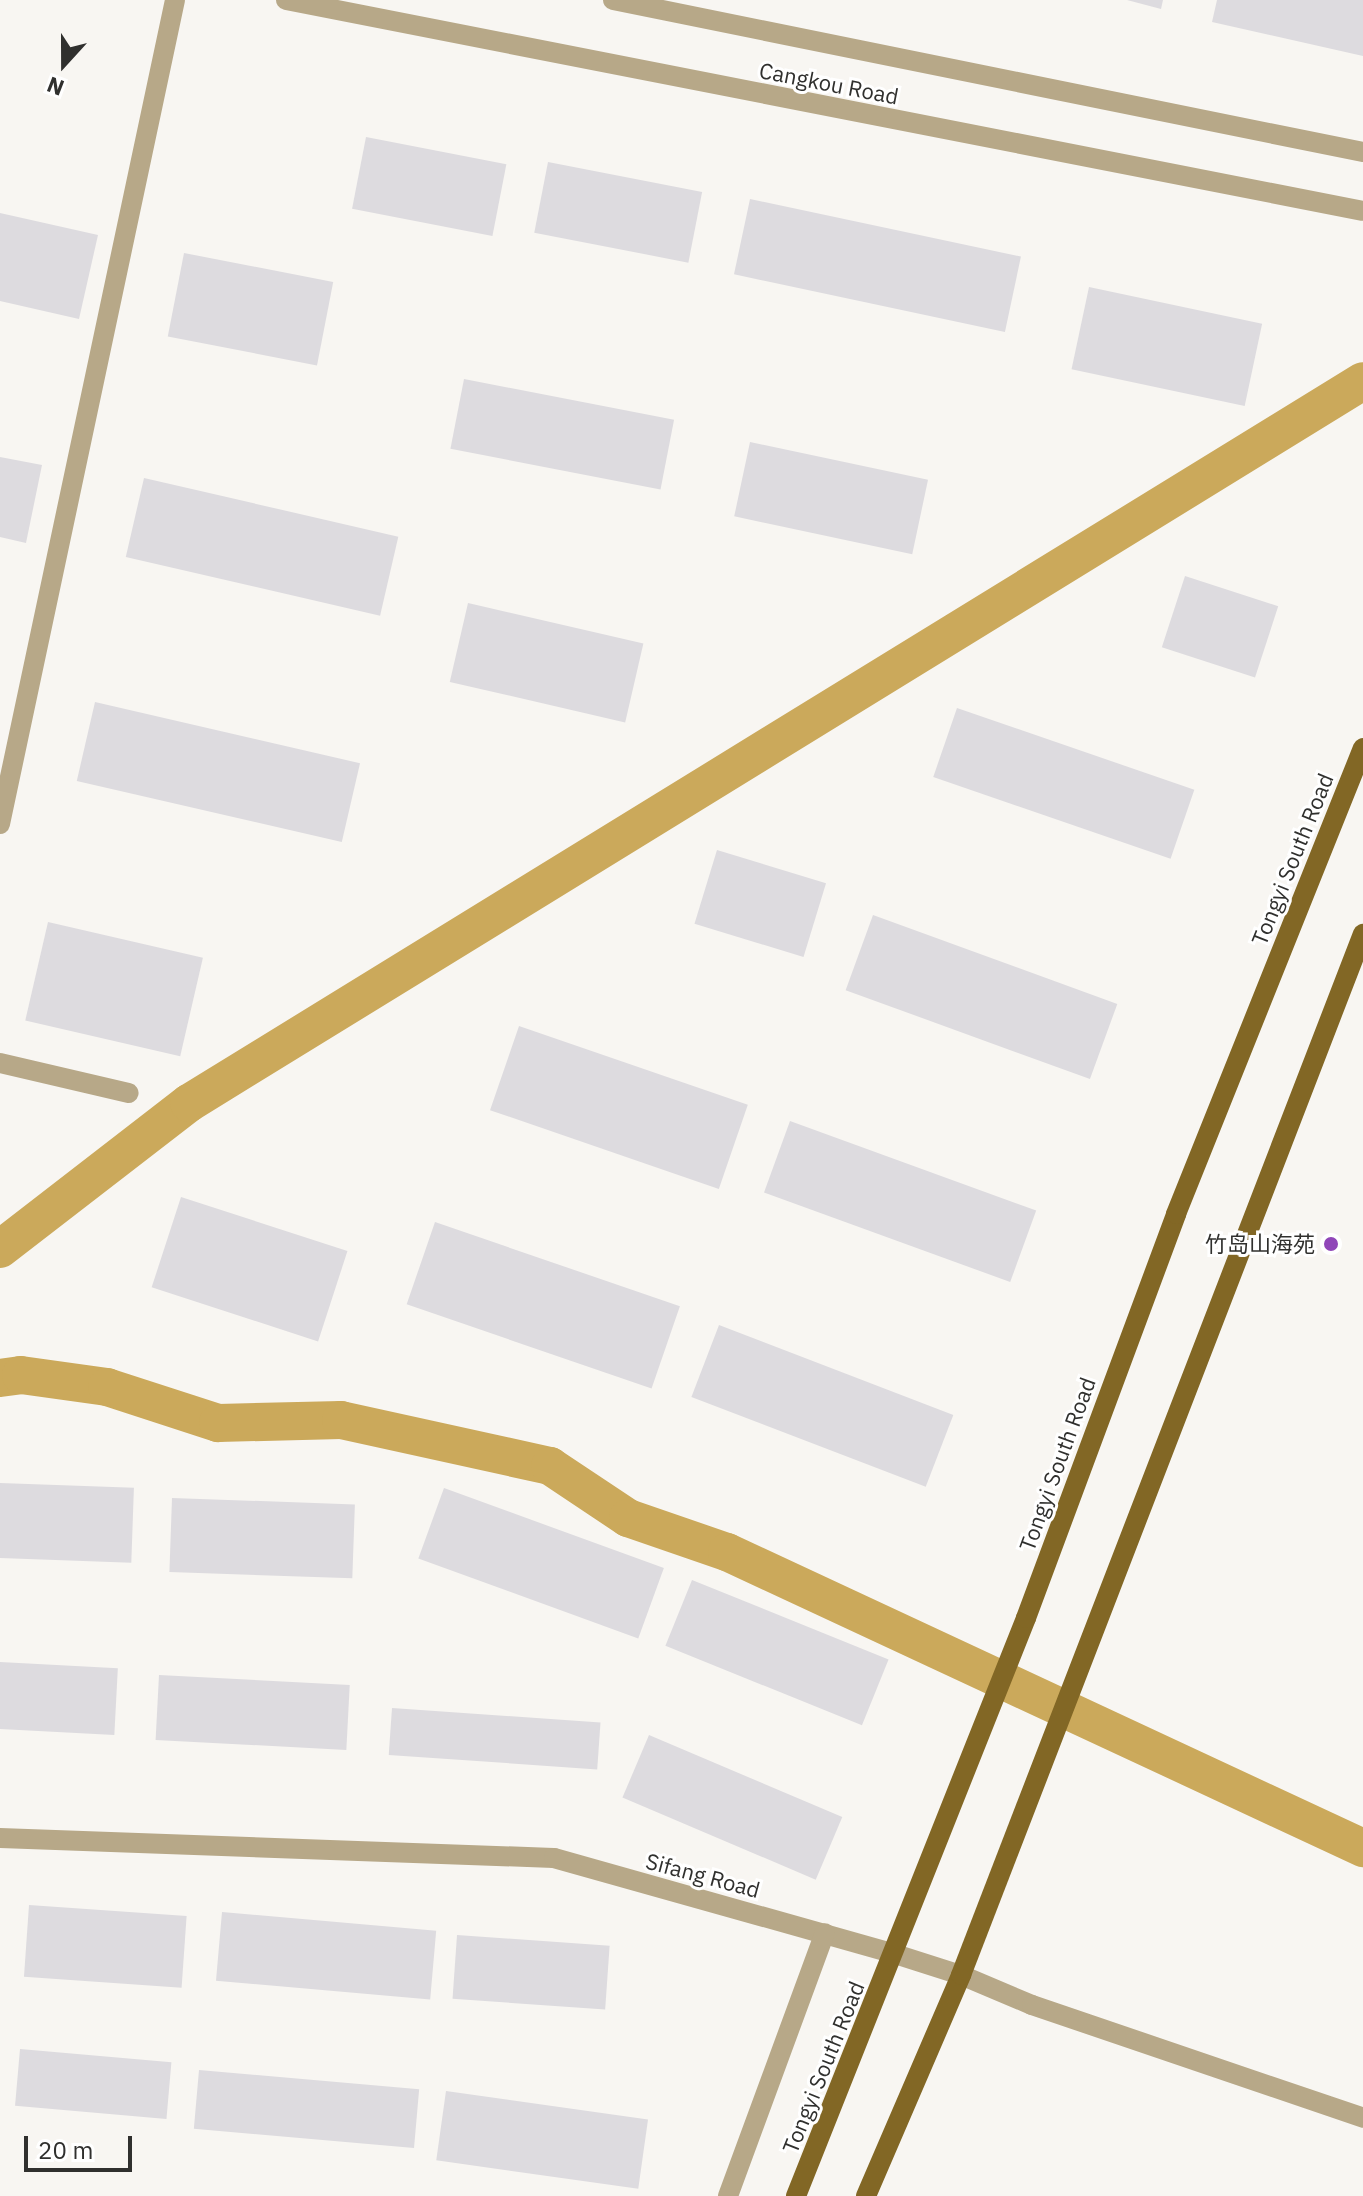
<!DOCTYPE html>
<html>
<head>
<meta charset="utf-8">
<style>
	body { margin:0 }
	#map { position:relative; width:1363px; height:2196px; overflow:hidden; background:#f8f6f2; font-family:"IBM Plex Sans","Noto Sans SC",sans-serif }
	div>[style] { position:absolute }
	.canal>* { height:38px; margin:-19px; padding:0 19px; transform-origin:19px; border-radius:19px; background:#cba95b }
	.building>* { inset:0; background:#dddbdf; transform-origin:0 0 }
	.minor>* { height:20px; margin:-10px; padding:0 10px; transform-origin:10px; border-radius:10px; background:#b7a888 }
	.major>* { height:20px; margin:-10px; padding:0 10px; transform-origin:10px; border-radius:10px; background:#826725 }
	.dots>* { width:22px; height:22px; translate:-50% -50%; box-sizing:border-box; border:4px solid #fff; border-radius:50% }
	span { translate:-50% -50%; white-space:nowrap; text-align:center; line-height:1.15; -webkit-text-stroke:6px #fff; paint-order:stroke }
	.street-label { font-size:22px; color:#30302e }
	.poi-label { font-size:22px; color:#30302e }
	.right { translate:-100% -50%; text-align:right }
	.north { position:absolute; left:24px; top:24px; width:80px; height:80px; -webkit-text-stroke:6px #fff; paint-order:stroke; rotate:201deg; font-size:22px; font-weight:700; line-height:32px; text-align:center; color:#30302e }
	.north::after { content:''; display:block; margin:auto; width:28px; height:36px; background:#30302e; clip-path:polygon(50% 0,100% 100%,50% 72%,0 100%) }
	.scale { position:absolute; left:24px; top:2136px; width:108px; height:36px; box-sizing:border-box; border:4px solid #30302e; border-top:0; padding-left:10px; font-size:24px; line-height:28px; white-space:nowrap; color:#30302e; -webkit-text-stroke:6px #fff; paint-order:stroke }
</style>
</head>
<body>
<div id="map">
	<div class="canal">
		<i style="left:0;top:1249px;width:239px;rotate:-37.7deg"></i>
		<i style="left:189px;top:1103px;width:1378px;rotate:-31.59deg"></i>
		<i style="left:0;top:1378px;width:21px;rotate:-8deg"></i>
		<i style="left:21px;top:1375px;width:87px;rotate:7.9deg"></i>
		<i style="left:107px;top:1387px;width:117px;rotate:18deg"></i>
		<i style="left:218px;top:1423px;width:123px;rotate:-1.4deg"></i>
		<i style="left:341px;top:1420px;width:214px;rotate:12.4deg"></i>
		<i style="left:550px;top:1466px;width:94px;rotate:33.7deg"></i>
		<i style="left:628px;top:1518px;width:105px;rotate:19deg"></i>
		<i style="left:727px;top:1552px;width:702px;rotate:24.96deg"></i>
	</div>
	<div class="building">
		<i style="clip-path:polygon(1127px 0,1163px 0,1161px 9px)"></i>
		<i style="clip-path:polygon(1217px 0,1363px 0,1363px 56px,1212px 22px)"></i>
		<i style="left:366px;top:137px;width:143px;height:73px;rotate:11deg"></i>
		<i style="left:548px;top:162px;width:157px;height:72px;rotate:11deg"></i>
		<i style="left:750px;top:199px;width:277px;height:77px;rotate:12deg"></i>
		<i style="clip-path:polygon(0 213px,98px 235px,79px 319px,0 301px)"></i>
		<i style="left:184px;top:253px;width:152px;height:85px;rotate:11deg"></i>
		<i style="left:1089px;top:287px;width:177px;height:84px;rotate:12deg"></i>
		<i style="left:464px;top:379px;width:214px;height:71px;rotate:11deg"></i>
		<i style="left:750px;top:442px;width:182px;height:76px;rotate:12deg"></i>
		<i style="clip-path:polygon(0 457px,42px 465px,26px 543px,0 537px)"></i>
		<i style="left:144px;top:478px;width:261px;height:81px;rotate:13deg"></i>
		<i style="left:1185px;top:576px;width:98px;height:75px;rotate:18deg"></i>
		<i style="left:468px;top:603px;width:180px;height:81px;rotate:13deg"></i>
		<i style="left:95px;top:702px;width:272px;height:81px;rotate:13deg"></i>
		<i style="left:957px;top:708px;width:251px;height:73px;rotate:19deg"></i>
		<i style="left:717px;top:850px;width:114px;height:77px;rotate:17deg"></i>
		<i style="left:873px;top:915px;width:260px;height:80px;rotate:20deg"></i>
		<i style="left:48px;top:922px;width:159px;height:101px;rotate:13deg"></i>
		<i style="left:519px;top:1026px;width:242px;height:89px;rotate:19deg"></i>
		<i style="left:790px;top:1121px;width:262px;height:76px;rotate:20deg"></i>
		<i style="left:181px;top:1197px;width:175px;height:95px;rotate:18deg"></i>
		<i style="left:435px;top:1222px;width:259px;height:87px;rotate:19deg"></i>
		<i style="left:719px;top:1325px;width:251px;height:77px;rotate:21deg"></i>
		<i style="left:0;top:1483px;width:134px;height:75px;rotate:2deg"></i>
		<i style="left:444px;top:1488px;width:234px;height:75px;rotate:20deg"></i>
		<i style="left:172px;top:1498px;width:183px;height:74px;rotate:2deg"></i>
		<i style="left:692px;top:1580px;width:212px;height:71px;rotate:22deg"></i>
		<i style="left:0;top:1662px;width:118px;height:67px;rotate:3deg"></i>
		<i style="left:159px;top:1675px;width:191px;height:65px;rotate:3deg"></i>
		<i style="left:392px;top:1708px;width:209px;height:47px;rotate:4deg"></i>
		<i style="left:649px;top:1735px;width:210px;height:68px;rotate:23deg"></i>
		<i style="left:29px;top:1905px;width:158px;height:72px;rotate:4deg"></i>
		<i style="left:222px;top:1912px;width:215px;height:69px;rotate:5deg"></i>
		<i style="left:457px;top:1935px;width:153px;height:64px;rotate:4deg"></i>
		<i style="left:20px;top:2049px;width:152px;height:57px;rotate:5deg"></i>
		<i style="left:199px;top:2070px;width:221px;height:59px;rotate:5deg"></i>
		<i style="left:446px;top:2091px;width:204px;height:70px;rotate:8deg"></i>
	</div>
	<div class="minor">
		<i style="left:286px;top:0;width:1097px;rotate:11.08deg"></i>
		<i style="left:613px;top:0;width:765px;rotate:11.46deg"></i>
		<i style="left:0;top:824px;width:842px;rotate:-78.01deg"></i>
		<i style="left:0;top:1063px;width:132px;rotate:13.1deg"></i>
		<i style="left:0;top:1838px;width:554px;rotate:2.07deg"></i>
		<i style="left:554px;top:1858px;width:354px;rotate:15.7deg"></i>
		<i style="left:895px;top:1954px;width:69px;rotate:17.7deg"></i>
		<i style="left:961px;top:1975px;width:77px;rotate:22.9deg"></i>
		<i style="left:1032px;top:2005px;width:350px;rotate:18.8deg"></i>
		<i style="left:728px;top:2196px;width:280px;rotate:-69.8deg"></i>
	</div>
	<div class="major">
		<i style="left:796px;top:2196px;width:622px;rotate:-68.3deg"></i>
		<i style="left:1026px;top:1618px;width:431px;rotate:-69.6deg"></i>
		<i style="left:1176px;top:1214px;width:502px;rotate:-68.14deg"></i>
		<i style="left:866px;top:2196px;width:241px;rotate:-66.7deg"></i>
		<i style="left:961px;top:1975px;width:1116px;rotate:-68.89deg"></i>
	</div>
	<div class="dots">
		<i style="left:1331px;top:1244px;background:#9046b8"></i>
	</div>
	<div class="street-label">
		<span style="left:829px;top:83px;rotate:11deg">Cangkou Road</span>
		<span style="left:1292px;top:859px;rotate:-68deg">Tongyi South Road</span>
		<span style="left:1057px;top:1464px;rotate:-70deg">Tongyi South Road</span>
		<span style="left:703px;top:1875px;rotate:15deg">Sifang Road</span>
		<span style="left:823px;top:2067px;rotate:-68deg">Tongyi South Road</span>
	</div>
	<div class="poi-label">
		<span class="right" style="left:1315px;top:1244px">竹岛山海苑</span>
	</div>
	<div class="north">N</div>
	<div class="scale">20 m</div>
</div>
</body>
</html>
